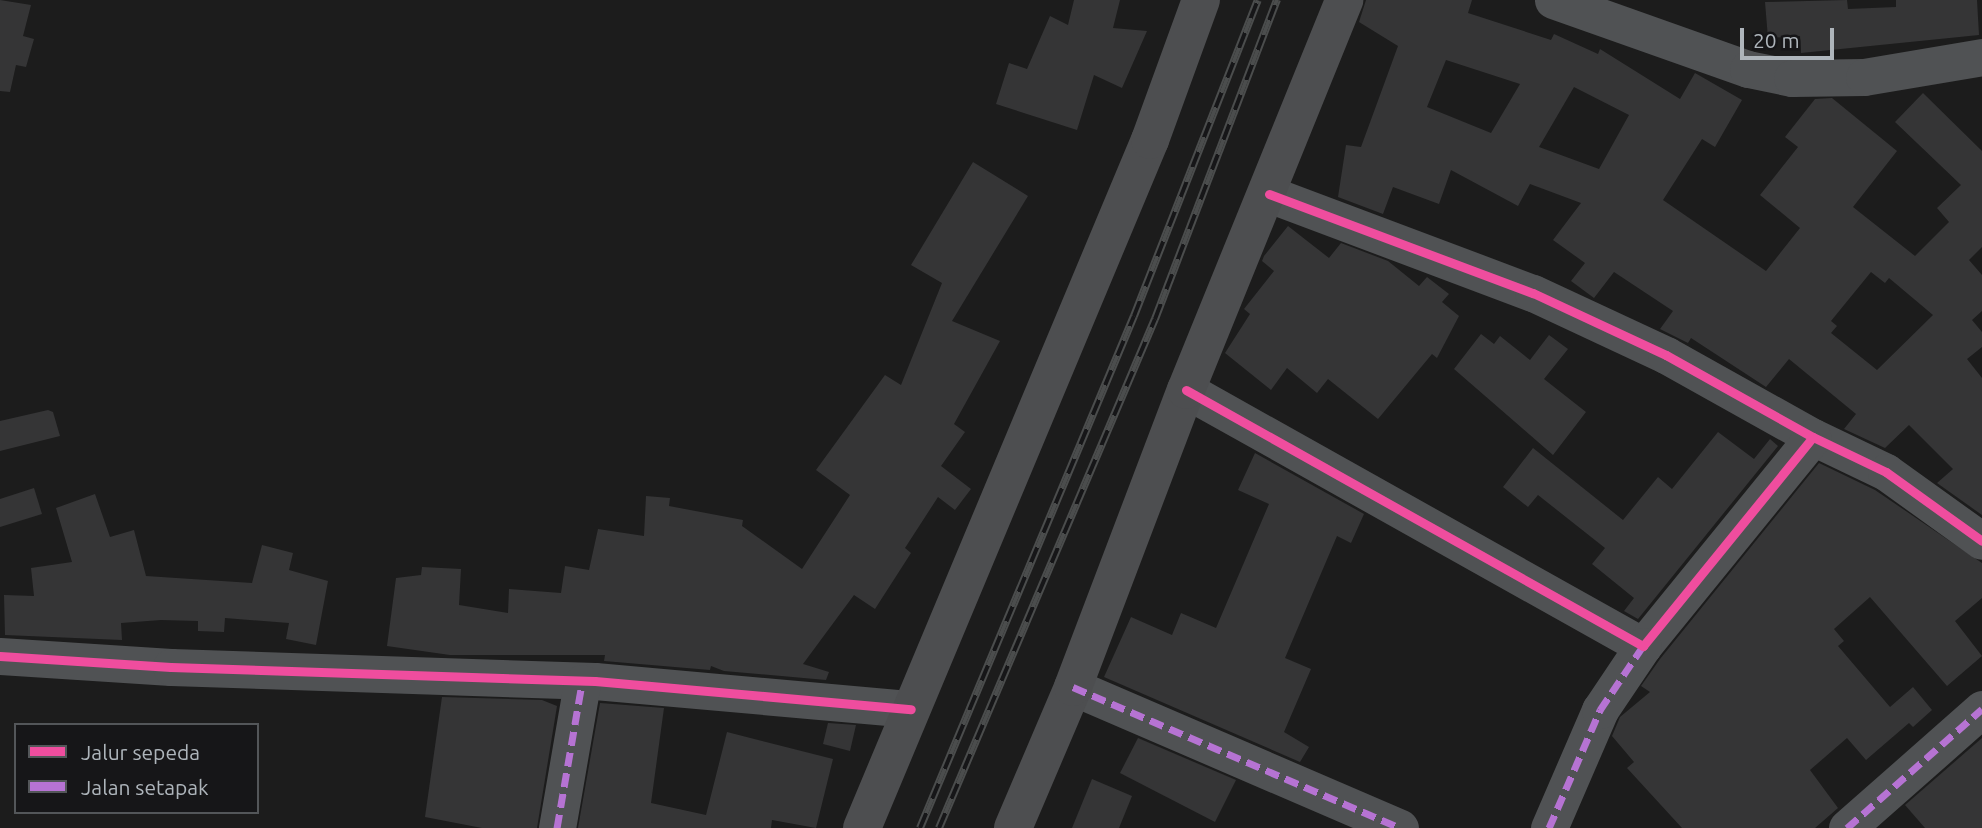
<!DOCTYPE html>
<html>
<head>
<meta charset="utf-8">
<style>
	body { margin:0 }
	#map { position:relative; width:1982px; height:828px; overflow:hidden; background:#1c1c1c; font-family:Ubuntu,sans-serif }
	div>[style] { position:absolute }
	.building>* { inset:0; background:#353536 }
	.minor>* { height:37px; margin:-18.5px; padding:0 18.5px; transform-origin:18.5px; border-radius:18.5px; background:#505254 }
	.major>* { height:38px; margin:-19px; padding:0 19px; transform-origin:19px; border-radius:19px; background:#4d4e50 }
	.rail>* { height:8px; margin-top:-4px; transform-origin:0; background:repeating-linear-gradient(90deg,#161618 0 16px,#4b4d4d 0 32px); box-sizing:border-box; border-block:2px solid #4b4d4d }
	.quiet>* { height:7px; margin-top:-3.5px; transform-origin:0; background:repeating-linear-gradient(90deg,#b673d3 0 14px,transparent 0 21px) }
	.cycleway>* { height:9px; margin:-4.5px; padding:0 4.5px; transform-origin:4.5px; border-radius:4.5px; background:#ef4d9e }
	span { translate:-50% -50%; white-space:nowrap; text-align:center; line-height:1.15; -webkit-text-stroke:5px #161618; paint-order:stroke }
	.legend { position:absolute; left:14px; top:723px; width:245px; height:91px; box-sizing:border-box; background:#161618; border:2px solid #535659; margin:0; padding:9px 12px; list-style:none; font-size:21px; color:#aeb5bb }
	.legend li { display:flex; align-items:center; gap:14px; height:35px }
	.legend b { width:35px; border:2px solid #535659 }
	.scale { position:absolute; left:1740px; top:28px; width:94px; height:32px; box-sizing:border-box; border:4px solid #aeb5bb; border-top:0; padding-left:9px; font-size:21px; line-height:24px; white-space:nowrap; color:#aeb5bb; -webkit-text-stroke:5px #161618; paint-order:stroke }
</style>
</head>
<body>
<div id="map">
	<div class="building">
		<i style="clip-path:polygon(0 0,31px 5px,23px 36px,34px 39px,26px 67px,16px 65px,10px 92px,0 91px)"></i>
		<i style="clip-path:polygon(1074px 0,1120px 0,1113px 28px,1147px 31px,1122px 88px,1094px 75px,1077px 130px,996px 104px,1009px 63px,1027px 69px,1050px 16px,1068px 25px)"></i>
		<i style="clip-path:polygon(evenodd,1366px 0,1472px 0,1468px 13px,1551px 40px,1554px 34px,1598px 54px,1600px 49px,1680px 99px,1695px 73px,1742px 100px,1715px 147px,1702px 139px,1663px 200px,1766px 271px,1800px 228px,1760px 195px,1798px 147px,1785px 137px,1815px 99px,1832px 98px,1897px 151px,1853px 207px,1915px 256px,1949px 222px,1937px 208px,1961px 185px,1895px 122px,1923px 93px,1982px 151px,1982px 247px,1969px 260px,1982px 275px,1982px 311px,1972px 320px,1982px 332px,1982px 347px,1967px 359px,1982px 378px,1982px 515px,1937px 483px,1953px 469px,1909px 425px,1885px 448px,1844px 429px,1856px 414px,1789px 359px,1766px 387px,1691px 338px,1688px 343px,1660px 329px,1673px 311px,1614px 272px,1594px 298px,1571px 281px,1585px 263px,1553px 240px,1581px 203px,1530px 184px,1518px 206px,1451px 170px,1439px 204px,1393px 187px,1383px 214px,1338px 197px,1346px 145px,1361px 147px,1398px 46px,1359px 22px,1366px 0,1446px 60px,1520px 84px,1491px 133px,1427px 107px,1446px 60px,1366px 0,1574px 87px,1629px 115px,1599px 169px,1539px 147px,1574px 87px,1366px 0,1871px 272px,1885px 283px,1889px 278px,1933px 315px,1877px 370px,1831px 333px,1837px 326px,1831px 321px,1871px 272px)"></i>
		<i style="clip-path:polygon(1847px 0,1848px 9px,1896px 7px,1896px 0,1977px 0,1979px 35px,1801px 53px,1800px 36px,1768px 38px,1765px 2px)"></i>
		<i style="clip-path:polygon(973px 162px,1028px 196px,952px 321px,1000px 341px,954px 424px,965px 432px,941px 466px,971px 489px,955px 510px,938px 497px,905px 548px,911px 553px,875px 609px,854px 595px,803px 664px,829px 672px,826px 680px,724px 671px,711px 666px,710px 670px,604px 661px,605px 655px,450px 655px,387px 646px,396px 578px,421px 575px,422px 567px,461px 569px,459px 605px,508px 613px,509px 589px,561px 593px,565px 566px,589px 570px,598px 529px,644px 536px,646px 496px,670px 498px,669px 506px,743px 520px,742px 526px,802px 569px,850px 495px,816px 470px,885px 375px,901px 385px,942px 283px,911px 265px)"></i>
		<i style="clip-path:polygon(1288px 226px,1329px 258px,1341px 243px,1388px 261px,1419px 286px,1427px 277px,1449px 294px,1442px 302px,1459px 316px,1437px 358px,1432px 354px,1378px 419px,1328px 379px,1317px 393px,1287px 368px,1271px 390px,1225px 353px,1250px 314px,1244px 309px,1274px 271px,1262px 261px,1264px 256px)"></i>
		<i style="clip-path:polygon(1481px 334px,1494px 344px,1500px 336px,1530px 360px,1549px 335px,1568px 349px,1544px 379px,1586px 412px,1553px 455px,1454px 369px)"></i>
		<i style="clip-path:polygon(48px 410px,53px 412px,60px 436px,0 451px,0 421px)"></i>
		<i style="clip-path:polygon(1718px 432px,1754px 459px,1770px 439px,1778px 446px,1638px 619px,1624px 611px,1634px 598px,1592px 564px,1605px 548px,1538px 495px,1528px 507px,1503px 487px,1533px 448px,1623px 520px,1658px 477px,1672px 489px)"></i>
		<i style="clip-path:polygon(1255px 453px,1364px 514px,1351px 543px,1337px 536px,1285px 658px,1311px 669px,1284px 732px,1309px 747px,1300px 762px,1104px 677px,1131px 617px,1172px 635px,1181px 613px,1216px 628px,1269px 504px,1238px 490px)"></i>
		<i style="clip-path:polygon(1819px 463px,1875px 490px,1982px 563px,1982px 598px,1955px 621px,1982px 656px,1947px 686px,1870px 597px,1834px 629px,1844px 641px,1838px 646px,1890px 707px,1913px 687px,1932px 710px,1913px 727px,1909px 723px,1866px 760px,1847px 738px,1810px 770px,1838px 808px,1815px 828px,1682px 828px,1627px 768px,1634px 762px,1612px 736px,1620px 717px,1650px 692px,1641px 686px,1660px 659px)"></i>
		<i style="clip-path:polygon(34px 488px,42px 514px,0 527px,0 499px)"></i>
		<i style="clip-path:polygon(95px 494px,110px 537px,134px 530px,146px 576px,252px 583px,262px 545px,293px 553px,289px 570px,328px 581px,316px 645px,286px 639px,289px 623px,225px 618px,224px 632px,198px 631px,198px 621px,161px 620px,121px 623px,122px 640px,5px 635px,4px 595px,34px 596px,31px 568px,72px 562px,56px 508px)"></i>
		<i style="clip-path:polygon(442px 697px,542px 700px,557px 706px,537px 828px,482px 828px,425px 817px)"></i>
		<i style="clip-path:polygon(600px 703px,664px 708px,651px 803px,706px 815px,727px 732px,833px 759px,816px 828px,772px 820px,771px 828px,578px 828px)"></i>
		<i style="clip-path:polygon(828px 723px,856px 725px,850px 751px,823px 744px)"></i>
		<i style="clip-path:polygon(1138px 738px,1236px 780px,1215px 822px,1120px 773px)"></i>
		<i style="clip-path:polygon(1982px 738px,1982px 828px,1925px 828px,1905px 805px)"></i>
		<i style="clip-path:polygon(1092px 779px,1132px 796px,1119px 828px,1072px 828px)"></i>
	</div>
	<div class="minor">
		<i style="left:1553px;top:0;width:207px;rotate:19.5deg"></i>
		<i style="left:1748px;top:69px;width:45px;rotate:11.6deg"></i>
		<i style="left:1792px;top:78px;width:72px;rotate:-0.8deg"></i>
		<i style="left:1864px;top:77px;width:120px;rotate:-9.6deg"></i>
		<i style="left:1269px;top:194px;width:282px;rotate:20.6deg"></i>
		<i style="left:1533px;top:293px;width:147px;rotate:25deg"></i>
		<i style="left:1666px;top:355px;width:168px;rotate:29.2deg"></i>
		<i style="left:1813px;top:437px;width:81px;rotate:25.6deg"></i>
		<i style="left:1886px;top:472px;width:118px;rotate:35.7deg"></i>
		<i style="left:1186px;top:390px;width:524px;rotate:29.26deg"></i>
		<i style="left:1643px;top:646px;width:269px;rotate:-50.9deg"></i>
		<i style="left:0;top:656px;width:171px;rotate:3.7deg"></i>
		<i style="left:171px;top:667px;width:424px;rotate:1.9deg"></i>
		<i style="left:595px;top:681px;width:317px;rotate:5.1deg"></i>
		<i style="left:1073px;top:687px;width:356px;rotate:23.3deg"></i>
		<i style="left:557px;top:828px;width:147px;rotate:-80.2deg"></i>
		<i style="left:1549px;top:828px;width:129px;rotate:-66.6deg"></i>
		<i style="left:1600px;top:710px;width:77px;rotate:-56.1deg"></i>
		<i style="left:1847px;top:828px;width:180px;rotate:-41.4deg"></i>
	</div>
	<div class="major">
		<i style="left:862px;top:828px;width:746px;rotate:-67.29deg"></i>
		<i style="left:1150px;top:140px;width:149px;rotate:-70deg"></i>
		<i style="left:1013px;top:828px;width:153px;rotate:-66.9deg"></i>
		<i style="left:1073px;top:687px;width:318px;rotate:-69.2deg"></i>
		<i style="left:1186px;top:390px;width:421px;rotate:-67.9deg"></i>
	</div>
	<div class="rail">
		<i style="left:920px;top:828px;width:555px;rotate:-67.32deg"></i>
		<i style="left:1134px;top:316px;width:339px;rotate:-68.6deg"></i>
		<i style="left:939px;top:828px;width:553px;rotate:-67.01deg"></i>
		<i style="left:1155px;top:319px;width:342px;rotate:-69.1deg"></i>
	</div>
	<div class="quiet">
		<i style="left:1073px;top:687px;width:356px;rotate:23.3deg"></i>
		<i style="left:557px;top:828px;width:147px;rotate:-80.2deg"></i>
		<i style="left:1549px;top:828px;width:129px;rotate:-66.6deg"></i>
		<i style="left:1600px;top:710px;width:77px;rotate:-56.1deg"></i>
		<i style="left:1847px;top:828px;width:180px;rotate:-41.4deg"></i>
	</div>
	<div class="cycleway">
		<i style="left:1269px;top:194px;width:282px;rotate:20.6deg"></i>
		<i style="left:1533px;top:293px;width:147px;rotate:25deg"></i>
		<i style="left:1666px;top:355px;width:168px;rotate:29.2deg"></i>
		<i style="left:1813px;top:437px;width:81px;rotate:25.6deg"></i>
		<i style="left:1886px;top:472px;width:118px;rotate:35.7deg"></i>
		<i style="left:1186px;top:390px;width:524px;rotate:29.26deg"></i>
		<i style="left:1643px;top:646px;width:269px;rotate:-50.9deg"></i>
		<i style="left:0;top:656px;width:171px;rotate:3.7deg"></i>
		<i style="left:171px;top:667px;width:424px;rotate:1.9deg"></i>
		<i style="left:595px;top:681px;width:317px;rotate:5.1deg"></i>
	</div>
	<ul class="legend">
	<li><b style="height:9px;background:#ef4d9e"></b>Jalur sepeda</li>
	<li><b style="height:9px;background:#b673d3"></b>Jalan setapak</li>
	</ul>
	<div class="scale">20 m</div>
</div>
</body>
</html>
